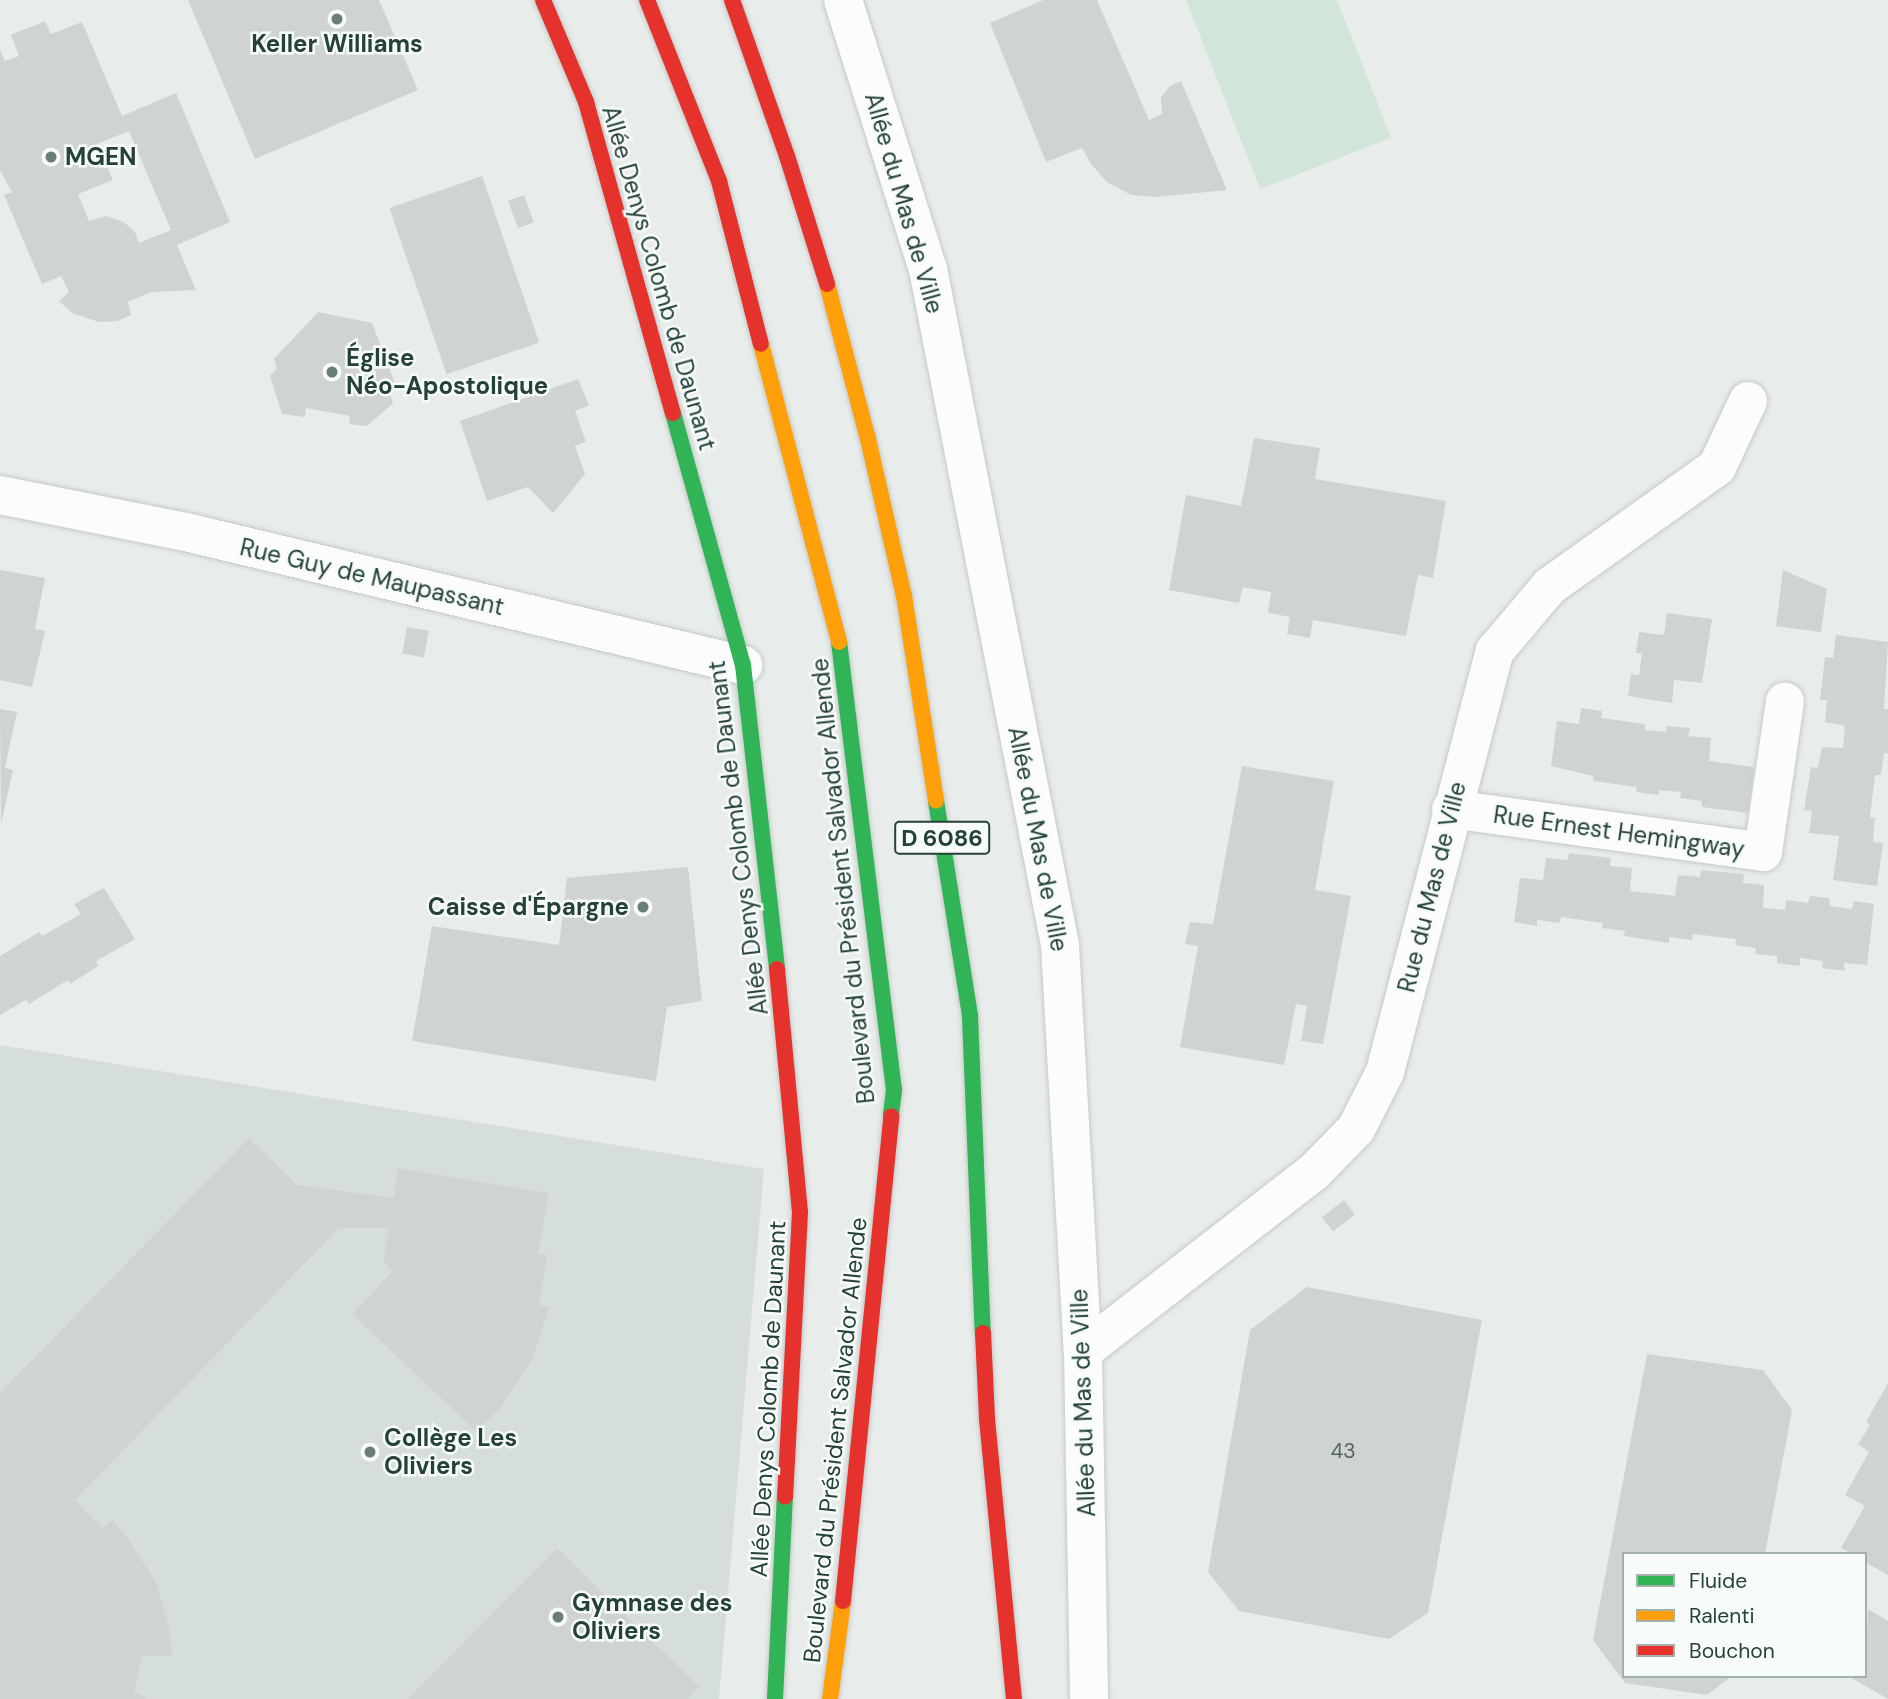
<!DOCTYPE html>
<html>
<head>
<meta charset="utf-8">
<style>
	body { margin:0 }
	#map { position:relative; width:1888px; height:1699px; overflow:hidden; background:#e8edeb; font-family:"DM Sans",sans-serif }
	div>[style] { position:absolute }
	.built>* { inset:0; background:#d6dedb }
	.green>* { inset:0; background:#d1e6d8 }
	.building>* { inset:0; background:#cfd4d2; transform-origin:0 0 }
	.roads { filter:drop-shadow(0 0 2px #c5cac8) drop-shadow(0 0 2px #c5cac8) }
	.street>* { height:38px; margin:-19px; padding:0 19px; transform-origin:19px; border-radius:19px; background:#fcfcfc }
	.fast>* { height:16px; margin:-8px; padding:0 8px; transform-origin:8px; border-radius:8px; background:#30b455 }
	.slow>* { height:16px; margin:-8px; padding:0 8px; transform-origin:8px; border-radius:8px; background:#ff9f0a }
	.jam>* { height:16px; margin:-8px; padding:0 8px; transform-origin:8px; border-radius:8px; background:#e5322d }
	.dots>* { width:19px; height:19px; translate:-50% -50%; box-sizing:border-box; border:4px solid #f7fbf9; border-radius:50% }
	span { translate:-50% -50%; white-space:nowrap; text-align:center; line-height:1.15; -webkit-text-stroke:5px #f7fbf9; paint-order:stroke }
	.number-label { font-size:21px; color:#506761 }
	.number-label span { -webkit-text-stroke-width:0 }
	.shield-label span { padding:2px 5px; background:#f7fbf9; border:2px solid; border-radius:5px; -webkit-text-stroke-width:0 }
	.shield-label { font-size:23px; color:#24423a; font-weight:700 }
	.poi-label { font-size:24px; color:#24423a; font-weight:700 }
	.left { translate:0 -50%; text-align:left }
	.right { translate:-100% -50%; text-align:right }
	.street-label { font-size:24px; color:#24423a }
	.legend { position:absolute; left:1622px; top:1552px; width:245px; height:126px; box-sizing:border-box; background:#f7fbf9; border:2px solid #a3b1ad; margin:0; padding:9px 12px; list-style:none; font-size:21px; color:#24423a }
	.legend li { display:flex; align-items:center; gap:14px; height:35px }
	.legend b { width:35px; border:2px solid #a3b1ad }
</style>
</head>
<body>
<div id="map">
	<div class="built">
		<i style="clip-path:polygon(0 1045px,764px 1169px,719px 1699px,0 1699px)"></i>
	</div>
	<div class="green">
		<i style="clip-path:polygon(1186px 0,1337px 0,1391px 138px,1260px 189px)"></i>
	</div>
	<div class="building">
		<i style="clip-path:polygon(188px 0,379px 0,418px 90px,255px 159px)"></i>
		<i style="clip-path:polygon(1043px 0,1097px 0,1149px 120px,1162px 114px,1161px 97px,1170px 86px,1181px 81px,1227px 190px,1156px 197px,1131px 195px,1107px 182px,1091px 164px,1082px 148px,1046px 162px,990px 23px)"></i>
		<i style="clip-path:polygon(evenodd,45px 21px,51px 34px,82px 22px,122px 116px,176px 93px,230px 222px,177px 245px,196px 290px,151px 292px,128px 302px,131px 315px,118px 321px,99px 322px,72px 313px,59px 301px,69px 292px,61px 276px,42px 284px,4px 195px,12px 192px,0 171px,0 50px,5px 61px,19px 56px,11px 35px,45px 21px,129px 131px,171px 230px,139px 243px,135px 232px,124px 222px,106px 216px,89px 221px,78px 194px,113px 180px,97px 144px,129px 131px)"></i>
		<i style="left:482px;top:176px;width:176px;height:98px;rotate:71deg"></i>
		<i style="left:524px;top:195px;width:29px;height:17px;rotate:70deg"></i>
		<i style="clip-path:polygon(318px 312px,372px 323px,396px 386px,390px 394px,393px 403px,367px 426px,349px 424px,350px 416px,306px 408px,305px 417px,282px 414px,270px 376px,277px 369px,274px 359px)"></i>
		<i style="clip-path:polygon(578px 379px,589px 405px,575px 411px,586px 442px,575px 446px,585px 474px,553px 513px,528px 487px,487px 501px,460px 421px)"></i>
		<i style="clip-path:polygon(1254px 438px,1320px 448px,1315px 479px,1446px 501px,1433px 578px,1418px 575px,1406px 636px,1313px 620px,1310px 638px,1287px 634px,1290px 617px,1268px 613px,1271px 592px,1243px 587px,1239px 603px,1169px 590px,1186px 495px,1241px 506px)"></i>
		<i style="clip-path:polygon(0 570px,45px 578px,35px 629px,45px 631px,32px 687px,0 680px)"></i>
		<i style="clip-path:polygon(1783px 570px,1827px 589px,1821px 632px,1776px 626px)"></i>
		<i style="clip-path:polygon(1667px 613px,1712px 619px,1702px 683px,1674px 680px,1672px 703px,1628px 696px,1631px 674px,1639px 675px,1642px 653px,1636px 653px,1639px 632px,1664px 635px)"></i>
		<i style="left:407px;top:627px;width:22px;height:27px;rotate:10deg"></i>
		<i style="clip-path:polygon(1836px 635px,1888px 642px,1884px 709px,1888px 709px,1888px 754px,1884px 753px,1881px 775px,1875px 775px,1870px 817px,1875px 818px,1873px 842px,1883px 843px,1877px 886px,1833px 880px,1839px 836px,1809px 833px,1812px 811px,1804px 810px,1811px 767px,1818px 768px,1822px 747px,1843px 748px,1845px 726px,1825px 722px,1827px 700px,1820px 700px,1825px 657px,1833px 658px)"></i>
		<i style="clip-path:polygon(1581px 708px,1602px 711px,1601px 718px,1645px 724px,1645px 730px,1666px 732px,1667px 726px,1690px 728px,1688px 736px,1711px 738px,1709px 761px,1754px 767px,1748px 813px,1702px 807px,1702px 801px,1680px 798px,1681px 792px,1659px 790px,1659px 795px,1636px 792px,1637px 787px,1593px 781px,1593px 776px,1551px 766px,1557px 721px,1579px 724px)"></i>
		<i style="clip-path:polygon(0 709px,17px 712px,5px 768px,13px 770px,1px 824px)"></i>
		<i style="clip-path:polygon(1242px 766px,1334px 781px,1315px 890px,1351px 896px,1323px 1044px,1301px 1041px,1307px 1006px,1296px 1004px,1284px 1065px,1180px 1047px,1198px 946px,1185px 944px,1190px 922px,1213px 924px)"></i>
		<i style="clip-path:polygon(1569px 853px,1611px 858px,1610px 866px,1632px 868px,1630px 891px,1675px 896px,1678px 875px,1700px 877px,1701px 870px,1744px 874px,1743px 883px,1764px 885px,1763px 908px,1785px 910px,1786px 900px,1808px 903px,1810px 896px,1829px 898px,1830px 906px,1852px 909px,1854px 901px,1874px 904px,1867px 965px,1844px 963px,1845px 971px,1822px 968px,1823px 961px,1800px 958px,1800px 966px,1777px 963px,1777px 956px,1755px 954px,1756px 948px,1735px 945px,1736px 939px,1693px 934px,1692px 940px,1669px 937px,1669px 943px,1624px 936px,1625px 931px,1602px 928px,1603px 923px,1561px 917px,1560px 923px,1537px 920px,1537px 926px,1514px 922px,1520px 878px,1543px 880px,1546px 858px,1568px 860px)"></i>
		<i style="clip-path:polygon(688px 867px,702px 1001px,667px 1007px,656px 1081px,412px 1041px,432px 926px,559px 945px,567px 878px)"></i>
		<i style="clip-path:polygon(104px 888px,135px 939px,96px 961px,98px 966px,70px 984px,68px 980px,29px 1004px,26px 1000px,0 1015px,0 956px,39px 932px,42px 936px,81px 914px,74px 904px)"></i>
		<i style="clip-path:polygon(249px 1138px,297px 1185px,394px 1198px,398px 1168px,549px 1193px,538px 1253px,547px 1255px,539px 1305px,549px 1307px,532px 1360px,500px 1408px,476px 1431px,352px 1314px,393px 1271px,383px 1261px,389px 1228px,339px 1228px,75px 1500px,103px 1528px,112px 1520px,124px 1533px,157px 1584px,169px 1629px,172px 1656px,142px 1656px,134px 1692px,146px 1697px,145px 1699px,0 1699px,0 1393px)"></i>
		<i style="left:1344px;top:1200px;width:18px;height:28px;rotate:52deg"></i>
		<i style="clip-path:polygon(1307px 1287px,1482px 1320px,1428px 1613px,1389px 1639px,1239px 1611px,1208px 1572px,1250px 1330px)"></i>
		<i style="clip-path:polygon(1647px 1354px,1763px 1370px,1792px 1410px,1765px 1554px,1624px 1554px,1624px 1676px,1732px 1676px,1707px 1695px,1625px 1683px,1593px 1640px)"></i>
		<i style="clip-path:polygon(1888px 1383px,1888px 1575px,1865px 1562px,1865px 1554px,1852px 1554px,1841px 1548px,1865px 1506px,1845px 1495px,1869px 1452px,1858px 1444px,1870px 1425px,1866px 1422px)"></i>
		<i style="clip-path:polygon(557px 1548px,699px 1687px,687px 1699px,408px 1699px)"></i>
		<i style="clip-path:polygon(1868px 1609px,1888px 1621px,1888px 1699px,1848px 1676px,1865px 1676px)"></i>
	</div>
	<div class="roads">
		<div class="street">
			<i style="left:843px;top:0;width:282px;rotate:72.5deg"></i>
			<i style="left:928px;top:269px;width:689px;rotate:78.95deg"></i>
			<i style="left:1060px;top:945px;width:407px;rotate:86.8deg"></i>
			<i style="left:1083px;top:1351px;width:348px;rotate:89deg"></i>
			<i style="left:0;top:495px;width:194px;rotate:11.3deg"></i>
			<i style="left:190px;top:533px;width:569px;rotate:13.43deg"></i>
			<i style="left:1451px;top:809px;width:315px;rotate:7.8deg"></i>
			<i style="left:1763px;top:852px;width:152px;rotate:-81.7deg"></i>
			<i style="left:1083px;top:1351px;width:292px;rotate:-37.8deg"></i>
			<i style="left:1314px;top:1172px;width:60px;rotate:-45.7deg"></i>
			<i style="left:1356px;top:1129px;width:64px;rotate:-63deg"></i>
			<i style="left:1385px;top:1072px;width:435px;rotate:-75.4deg"></i>
			<i style="left:1495px;top:651px;width:85px;rotate:-49.8deg"></i>
			<i style="left:1550px;top:586px;width:205px;rotate:-35.5deg"></i>
			<i style="left:1717px;top:467px;width:73px;rotate:-64.8deg"></i>
		</div>
		<div class="fast">
			<i style="left:673px;top:413px;width:262px;rotate:74.5deg"></i>
			<i style="left:743px;top:665px;width:306px;rotate:83.6deg"></i>
			<i style="left:839px;top:642px;width:451px;rotate:83deg"></i>
			<i style="left:894px;top:1090px;width:26px;rotate:97deg"></i>
			<i style="left:936px;top:801px;width:218px;rotate:81deg"></i>
			<i style="left:970px;top:1016px;width:317px;rotate:87.7deg"></i>
			<i style="left:775px;top:1699px;width:202px;rotate:-87.2deg"></i>
		</div>
		<div class="slow">
			<i style="left:827px;top:284px;width:160px;rotate:75.2deg"></i>
			<i style="left:868px;top:439px;width:161px;rotate:77.1deg"></i>
			<i style="left:904px;top:596px;width:207px;rotate:81.1deg"></i>
			<i style="left:761px;top:344px;width:308px;rotate:75.3deg"></i>
			<i style="left:830px;top:1699px;width:99px;rotate:-82.4deg"></i>
		</div>
		<div class="jam">
			<i style="left:543px;top:0;width:111px;rotate:67.1deg"></i>
			<i style="left:586px;top:102px;width:323px;rotate:74.4deg"></i>
			<i style="left:647px;top:0;width:195px;rotate:68.3deg"></i>
			<i style="left:719px;top:181px;width:168px;rotate:75.6deg"></i>
			<i style="left:732px;top:0;width:165px;rotate:70.6deg"></i>
			<i style="left:787px;top:156px;width:134px;rotate:72.6deg"></i>
			<i style="left:777px;top:969px;width:244px;rotate:84.6deg"></i>
			<i style="left:800px;top:1212px;width:285px;rotate:93deg"></i>
			<i style="left:983px;top:1333px;width:86px;rotate:87.3deg"></i>
			<i style="left:987px;top:1419px;width:281px;rotate:84.5deg"></i>
			<i style="left:843px;top:1601px;width:487px;rotate:-84.3deg"></i>
		</div>
	</div>
	<div class="dots">
		<i style="left:337px;top:19px;background:#697e78"></i>
		<i style="left:51px;top:157px;background:#697e78"></i>
		<i style="left:332px;top:372px;background:#697e78"></i>
		<i style="left:643px;top:907px;background:#697e78"></i>
		<i style="left:370px;top:1452px;background:#697e78"></i>
		<i style="left:558px;top:1617px;background:#697e78"></i>
	</div>
	<div class="number-label">
		<span style="left:1343px;top:1451px">43</span>
	</div>
	<div class="shield-label">
		<span style="left:942px;top:838px">D 6086</span>
	</div>
	<div class="poi-label">
		<span style="left:337px;top:44px">Keller Williams</span>
		<span class="left" style="left:65px;top:157px">MGEN</span>
		<span class="left" style="left:346px;top:372px">Église<br>Néo-Apostolique</span>
		<span class="right" style="left:629px;top:907px">Caisse d'Épargne</span>
		<span class="left" style="left:384px;top:1452px">Collège Les<br>Oliviers</span>
		<span class="left" style="left:572px;top:1617px">Gymnase des<br>Oliviers</span>
	</div>
	<div class="street-label">
		<span style="left:904px;top:203px;rotate:74deg">Allée du Mas de Ville</span>
		<span style="left:659px;top:278px;rotate:74deg">Allée Denys Colomb de Daunant</span>
		<span style="left:372px;top:577px;rotate:13deg">Rue Guy de Maupassant</span>
		<span style="left:1619px;top:832px;rotate:8deg">Rue Ernest Hemingway</span>
		<span style="left:738px;top:838px;rotate:-97deg">Allée Denys Colomb de Daunant</span>
		<span style="left:1038px;top:839px;rotate:79deg">Allée du Mas de Ville</span>
		<span style="left:843px;top:881px;rotate:-96deg">Boulevard du Président Salvador Allende</span>
		<span style="left:1432px;top:887px;rotate:-76deg">Rue du Mas de Ville</span>
		<span style="left:768px;top:1399px;rotate:-87deg">Allée Denys Colomb de Daunant</span>
		<span style="left:1083px;top:1403px;rotate:-92deg">Allée du Mas de Ville</span>
		<span style="left:835px;top:1440px;rotate:-84deg">Boulevard du Président Salvador Allende</span>
	</div>
	<ul class="legend">
	<li><b style="height:9px;background:#30b455"></b>Fluide</li>
	<li><b style="height:9px;background:#ff9f0a"></b>Ralenti</li>
	<li><b style="height:9px;background:#e5322d"></b>Bouchon</li>
	</ul>
</div>
</body>
</html>
